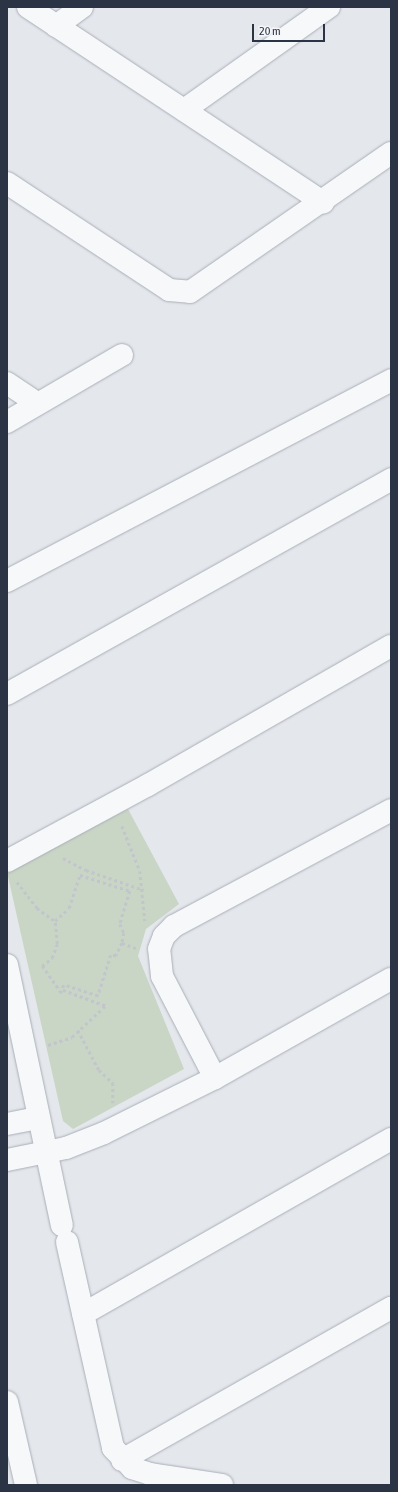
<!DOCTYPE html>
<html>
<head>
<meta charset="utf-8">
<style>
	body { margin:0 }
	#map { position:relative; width:398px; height:1492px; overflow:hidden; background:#e4e7ec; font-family:"Asap Condensed",sans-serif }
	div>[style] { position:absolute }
	.green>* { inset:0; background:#c9d6c5 }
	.path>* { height:2.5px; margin-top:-1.25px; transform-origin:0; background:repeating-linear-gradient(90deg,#c2c5cb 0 3px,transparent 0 6px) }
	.roads { filter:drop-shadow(0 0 1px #a9aeb7) drop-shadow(0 0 1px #a9aeb7) }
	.minor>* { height:22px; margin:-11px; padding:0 11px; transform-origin:11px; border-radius:11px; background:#f7f8fa }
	span { translate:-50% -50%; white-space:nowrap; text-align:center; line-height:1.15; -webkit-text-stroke:3px #f4f6f9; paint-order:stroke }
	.frame { position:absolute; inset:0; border:8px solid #2b3445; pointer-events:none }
	.scale { position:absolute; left:252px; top:24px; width:73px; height:18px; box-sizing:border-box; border:2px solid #2b3445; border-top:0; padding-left:5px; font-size:12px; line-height:14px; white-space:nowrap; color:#2b3445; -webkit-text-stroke:3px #f4f6f9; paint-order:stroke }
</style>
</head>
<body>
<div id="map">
	<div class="green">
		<i style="clip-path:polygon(128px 809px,179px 904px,146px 929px,138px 956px,184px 1069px,73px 1129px,63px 1121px,7px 872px)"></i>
	</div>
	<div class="path">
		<i style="left:122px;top:826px;width:48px;rotate:68.2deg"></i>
		<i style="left:140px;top:871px;width:50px;rotate:84.3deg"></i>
		<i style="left:63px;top:858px;width:26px;rotate:28deg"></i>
		<i style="left:86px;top:870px;width:61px;rotate:19deg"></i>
		<i style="left:80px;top:875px;width:52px;rotate:17.7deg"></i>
		<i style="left:130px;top:891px;width:34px;rotate:107deg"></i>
		<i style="left:120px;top:924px;width:10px;rotate:66deg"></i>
		<i style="left:124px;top:933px;width:10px;rotate:101deg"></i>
		<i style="left:122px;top:943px;width:14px;rotate:115deg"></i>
		<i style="left:116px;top:956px;width:5px;rotate:-169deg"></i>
		<i style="left:111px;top:955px;width:43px;rotate:107.6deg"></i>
		<i style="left:98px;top:996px;width:36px;rotate:-162deg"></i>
		<i style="left:64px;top:985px;width:9px;rotate:111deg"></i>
		<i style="left:61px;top:993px;width:33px;rotate:-125deg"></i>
		<i style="left:42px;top:966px;width:13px;rotate:-39deg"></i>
		<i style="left:52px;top:958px;width:15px;rotate:-70deg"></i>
		<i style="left:57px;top:944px;width:23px;rotate:-95deg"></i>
		<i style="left:55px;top:921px;width:19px;rotate:-43deg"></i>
		<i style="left:69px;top:908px;width:35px;rotate:-72deg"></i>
		<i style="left:17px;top:882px;width:33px;rotate:52deg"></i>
		<i style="left:37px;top:908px;width:22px;rotate:36deg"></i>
		<i style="left:122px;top:943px;width:15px;rotate:20deg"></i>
		<i style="left:78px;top:1030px;width:45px;rotate:62.3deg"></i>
		<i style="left:99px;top:1070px;width:19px;rotate:43deg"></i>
		<i style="left:113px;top:1083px;width:20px;rotate:90deg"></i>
		<i style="left:48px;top:1045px;width:25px;rotate:-18deg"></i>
		<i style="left:72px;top:1037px;width:45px;rotate:-43.2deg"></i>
		<i style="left:105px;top:1006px;width:46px;rotate:-159.6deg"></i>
	</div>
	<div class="roads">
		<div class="minor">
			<i style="left:28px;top:7px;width:354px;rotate:33.5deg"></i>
			<i style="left:56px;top:26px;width:32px;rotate:-36deg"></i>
			<i style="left:184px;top:110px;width:178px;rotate:-35.4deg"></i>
			<i style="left:7px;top:183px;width:194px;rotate:33.4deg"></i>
			<i style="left:169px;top:290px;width:21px;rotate:5deg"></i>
			<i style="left:190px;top:292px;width:244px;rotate:-34.7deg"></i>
			<i style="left:7px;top:383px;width:37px;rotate:34deg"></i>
			<i style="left:7px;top:422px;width:133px;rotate:-30.2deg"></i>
			<i style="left:7px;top:581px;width:433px;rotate:-27.6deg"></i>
			<i style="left:7px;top:694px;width:440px;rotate:-29.2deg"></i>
			<i style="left:7px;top:861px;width:160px;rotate:-28.3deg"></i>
			<i style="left:148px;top:785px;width:280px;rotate:-29.8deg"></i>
			<i style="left:7px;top:965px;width:266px;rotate:78.1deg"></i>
			<i style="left:215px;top:1078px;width:115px;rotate:-117.5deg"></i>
			<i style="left:162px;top:976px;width:27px;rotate:-96deg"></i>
			<i style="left:159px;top:949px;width:14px;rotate:-69deg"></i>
			<i style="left:164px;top:936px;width:14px;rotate:-45deg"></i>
			<i style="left:174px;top:926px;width:246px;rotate:-28.1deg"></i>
			<i style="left:7px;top:1124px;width:32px;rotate:-11deg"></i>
			<i style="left:7px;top:1160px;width:60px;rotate:-11.5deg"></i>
			<i style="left:66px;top:1148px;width:41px;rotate:-21.5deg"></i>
			<i style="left:104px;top:1133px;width:124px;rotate:-26.4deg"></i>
			<i style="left:215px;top:1078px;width:202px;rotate:-29.4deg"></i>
			<i style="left:67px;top:1242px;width:211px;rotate:77.4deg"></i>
			<i style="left:113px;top:1448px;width:28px;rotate:46deg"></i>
			<i style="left:132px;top:1468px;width:19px;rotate:18deg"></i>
			<i style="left:150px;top:1474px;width:73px;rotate:8.7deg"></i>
			<i style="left:83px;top:1314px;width:354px;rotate:-29.6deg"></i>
			<i style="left:7px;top:1402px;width:85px;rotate:77.1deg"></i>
			<i style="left:122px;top:1460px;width:309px;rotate:-29.5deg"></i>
		</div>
	</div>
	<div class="frame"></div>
	<div class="scale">20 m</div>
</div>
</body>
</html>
